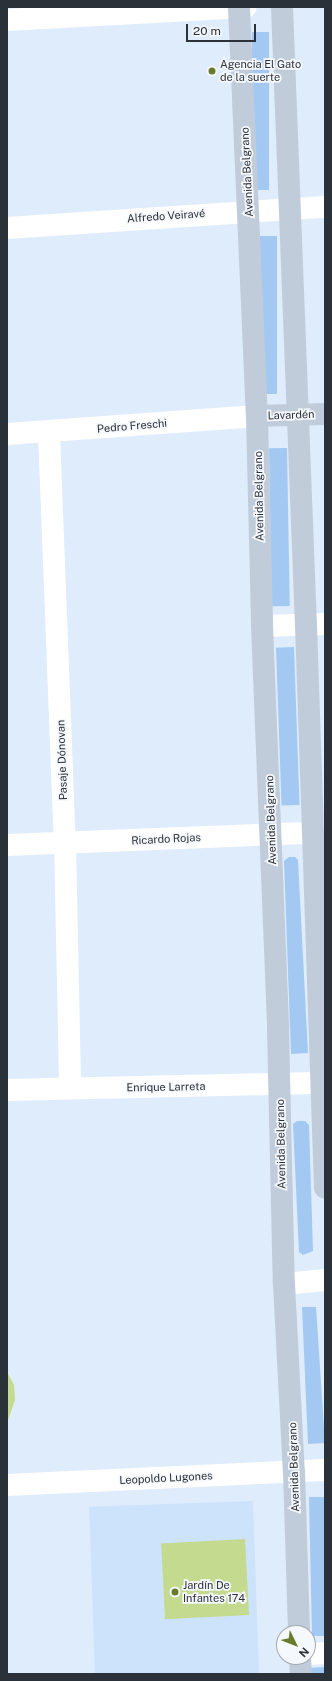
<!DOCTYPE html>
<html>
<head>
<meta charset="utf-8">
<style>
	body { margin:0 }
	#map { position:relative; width:332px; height:1681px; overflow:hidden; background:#deecfb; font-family:"Public Sans",sans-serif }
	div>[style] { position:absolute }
	.built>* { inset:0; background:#cde3fc; transform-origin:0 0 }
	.green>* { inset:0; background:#a3c9f3; transform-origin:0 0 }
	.building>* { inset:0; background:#c4da8f; transform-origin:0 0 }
	.street>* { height:22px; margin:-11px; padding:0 11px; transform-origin:11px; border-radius:11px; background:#fff }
	.secondary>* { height:22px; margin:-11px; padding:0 11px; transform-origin:11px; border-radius:11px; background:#c0ccda }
	.dots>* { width:11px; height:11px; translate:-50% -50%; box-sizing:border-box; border:2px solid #f5f8fc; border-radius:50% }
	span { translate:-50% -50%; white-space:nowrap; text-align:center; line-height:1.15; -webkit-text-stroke:3.5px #f5f8fc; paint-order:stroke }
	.poi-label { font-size:11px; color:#2b3138 }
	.left { translate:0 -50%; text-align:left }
	.street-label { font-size:11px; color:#2b3138 }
	.frame { position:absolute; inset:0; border:8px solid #2b3138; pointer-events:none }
	.north { position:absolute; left:276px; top:1625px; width:40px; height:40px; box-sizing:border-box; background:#f5f8fc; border:1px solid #a4a8ae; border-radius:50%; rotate:133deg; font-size:11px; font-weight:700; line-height:16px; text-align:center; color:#2b3138 }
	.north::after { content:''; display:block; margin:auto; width:14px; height:18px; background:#687c2c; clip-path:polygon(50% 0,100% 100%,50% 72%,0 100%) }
	.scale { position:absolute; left:186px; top:24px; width:70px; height:18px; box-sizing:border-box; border:2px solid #2b3138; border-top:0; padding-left:5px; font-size:12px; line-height:14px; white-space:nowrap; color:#2b3138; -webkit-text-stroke:3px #f5f8fc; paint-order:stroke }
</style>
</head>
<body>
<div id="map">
	<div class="built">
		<i style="left:253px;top:1501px;width:173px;height:164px;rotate:88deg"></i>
	</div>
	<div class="green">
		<i style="left:252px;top:32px;width:17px;height:158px"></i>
		<i style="left:260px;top:236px;width:17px;height:158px"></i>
		<i style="left:287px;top:448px;width:158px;height:18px;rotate:89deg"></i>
		<i style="left:294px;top:647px;width:158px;height:18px;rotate:88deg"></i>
		<i style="clip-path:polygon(289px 857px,295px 857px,298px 860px,308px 1053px,291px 1054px,284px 861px)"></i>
		<i style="clip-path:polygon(297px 1121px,305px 1121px,309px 1125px,313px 1251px,303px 1255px,299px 1252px,293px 1124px)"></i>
		<i style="clip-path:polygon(302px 1307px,316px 1307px,325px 1443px,308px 1444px)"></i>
		<i style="clip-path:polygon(309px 1497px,325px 1497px,325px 1636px,312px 1636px)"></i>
		<i style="clip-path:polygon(325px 1667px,325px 1674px,310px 1674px,309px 1668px)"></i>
	</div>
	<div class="building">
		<i style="clip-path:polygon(7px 1372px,14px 1385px,15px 1400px,7px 1423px)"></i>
		<i style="left:245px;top:1539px;width:76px;height:84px;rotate:87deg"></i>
	</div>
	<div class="street">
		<i style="left:7px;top:20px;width:239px;rotate:-3.1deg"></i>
		<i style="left:7px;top:228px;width:319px;rotate:-3.8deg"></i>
		<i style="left:49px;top:433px;width:410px;rotate:87.8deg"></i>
		<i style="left:65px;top:843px;width:245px;rotate:88.8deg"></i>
		<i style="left:7px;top:434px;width:251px;rotate:-4.1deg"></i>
		<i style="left:262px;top:626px;width:63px;rotate:-1.8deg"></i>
		<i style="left:7px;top:845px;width:318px;rotate:-2.3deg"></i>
		<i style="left:7px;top:1090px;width:318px;rotate:-1.3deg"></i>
		<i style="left:284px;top:1284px;width:41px;rotate:-5.6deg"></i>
		<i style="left:7px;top:1485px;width:318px;rotate:-2.7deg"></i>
		<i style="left:308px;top:1654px;width:17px;rotate:-3deg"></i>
	</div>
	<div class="secondary">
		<i style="left:239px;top:7px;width:409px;rotate:87.5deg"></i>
		<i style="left:257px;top:416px;width:210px;rotate:88.6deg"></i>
		<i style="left:262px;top:626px;width:403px;rotate:87.7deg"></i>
		<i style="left:278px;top:1029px;width:255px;rotate:88.7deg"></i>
		<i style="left:284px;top:1284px;width:188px;rotate:87deg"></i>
		<i style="left:294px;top:1472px;width:161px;rotate:88.2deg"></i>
		<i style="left:282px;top:7px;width:618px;rotate:87.78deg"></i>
		<i style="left:306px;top:625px;width:563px;rotate:88.07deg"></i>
		<i style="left:257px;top:416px;width:68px;rotate:-1.7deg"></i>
		<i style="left:300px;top:1657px;width:17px;rotate:87deg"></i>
	</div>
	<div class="dots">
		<i style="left:212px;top:71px;background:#687c2c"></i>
		<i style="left:175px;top:1592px;background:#687c2c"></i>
	</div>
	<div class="poi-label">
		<span class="left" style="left:220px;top:71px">Agencia El Gato<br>de la suerte</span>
		<span class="left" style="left:183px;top:1592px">Jardín De<br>Infantes 174</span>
	</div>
	<div class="street-label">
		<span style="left:247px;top:172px;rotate:-93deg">Avenida Belgrano</span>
		<span style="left:166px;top:216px;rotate:-4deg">Alfredo Veiravé</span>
		<span style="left:291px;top:415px;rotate:-2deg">Lavardén</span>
		<span style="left:132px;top:426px;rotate:-5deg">Pedro Freschi</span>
		<span style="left:259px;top:496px;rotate:-91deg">Avenida Belgrano</span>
		<span style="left:62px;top:760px;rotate:-92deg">Pasaje Dónovan</span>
		<span style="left:271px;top:820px;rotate:-92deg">Avenida Belgrano</span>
		<span style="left:166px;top:839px;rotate:-3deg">Ricardo Rojas</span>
		<span style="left:166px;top:1087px;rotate:-1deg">Enrique Larreta</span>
		<span style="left:281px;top:1144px;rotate:-91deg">Avenida Belgrano</span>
		<span style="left:294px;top:1467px;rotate:-92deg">Avenida Belgrano</span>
		<span style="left:166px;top:1478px;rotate:-3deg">Leopoldo Lugones</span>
	</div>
	<div class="frame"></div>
	<div class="north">N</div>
	<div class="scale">20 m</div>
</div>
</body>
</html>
